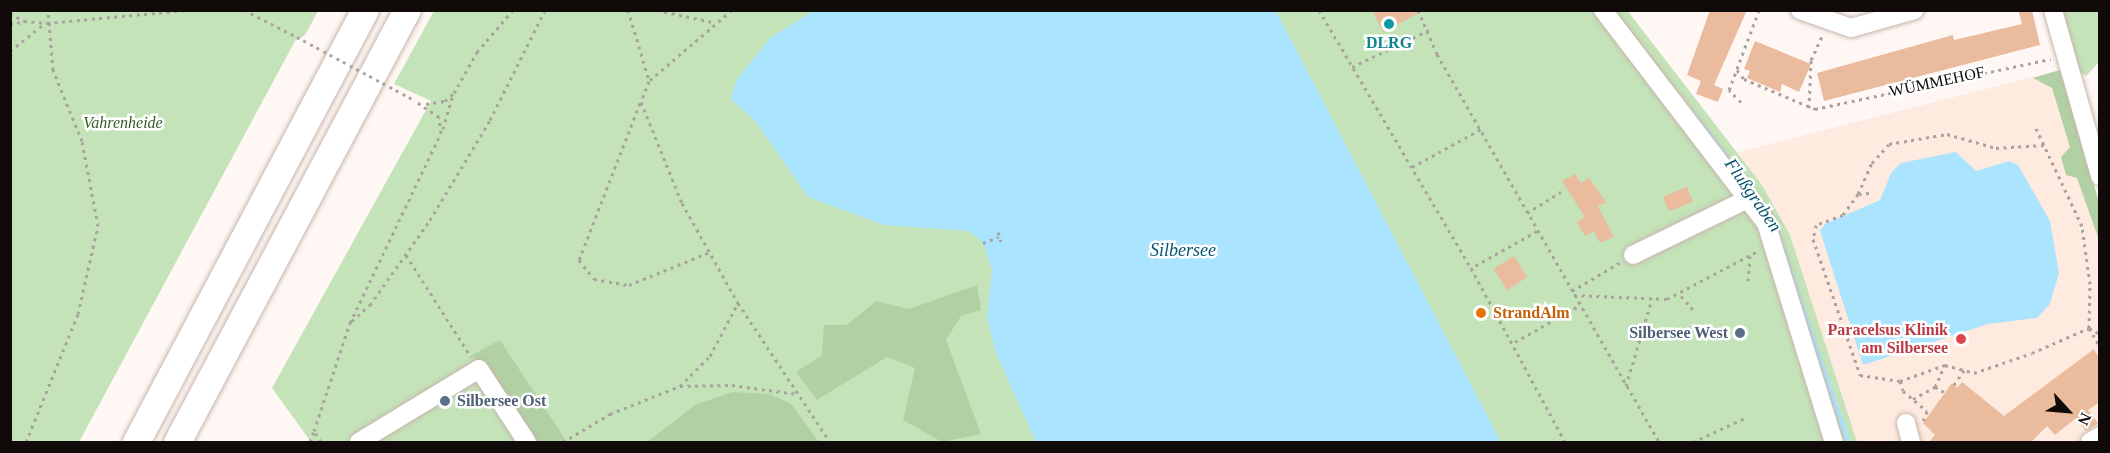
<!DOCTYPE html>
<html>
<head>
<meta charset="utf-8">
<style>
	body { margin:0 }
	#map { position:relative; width:2110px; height:453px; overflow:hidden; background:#fef7f3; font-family:Georgia,serif }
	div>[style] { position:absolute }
	.built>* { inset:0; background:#feeade }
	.green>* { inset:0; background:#c4e3b9 }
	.forest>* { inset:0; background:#b1d1a5 }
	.water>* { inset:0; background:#abe4fe }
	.stream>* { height:4.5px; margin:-2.25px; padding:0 2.25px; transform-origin:2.25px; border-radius:2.25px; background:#abe4fe }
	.building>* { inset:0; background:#eabb9d; transform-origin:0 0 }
	.path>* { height:3px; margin-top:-1.5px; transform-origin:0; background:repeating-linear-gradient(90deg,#a9a39f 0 3px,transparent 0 7.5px) }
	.roads { filter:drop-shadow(0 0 2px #c6b6ac) drop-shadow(0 0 2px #c6b6ac) }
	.minor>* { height:18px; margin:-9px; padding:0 9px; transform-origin:9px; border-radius:9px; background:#fff }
	.highway>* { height:27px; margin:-13.5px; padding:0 13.5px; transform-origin:13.5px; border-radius:13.5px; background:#fff }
	.path-bridge>* { height:3px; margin-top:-1.5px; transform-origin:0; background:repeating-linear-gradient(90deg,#a9a39f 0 3px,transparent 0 7.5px) }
	.dots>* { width:16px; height:16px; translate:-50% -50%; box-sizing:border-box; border:3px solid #fff; border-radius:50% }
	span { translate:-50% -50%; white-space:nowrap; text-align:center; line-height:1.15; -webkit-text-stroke:5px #fff; paint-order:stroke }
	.culture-label { font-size:16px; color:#0d838f; font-weight:700 }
	.street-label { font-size:16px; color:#100b08 }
	.park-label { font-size:16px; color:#345d23; font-style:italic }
	.food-label { font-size:16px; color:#c56008; font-weight:700 }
	.left { translate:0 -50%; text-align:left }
	.health-label { font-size:16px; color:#be3a42; font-weight:700 }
	.right { translate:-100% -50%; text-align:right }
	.service-label { font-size:16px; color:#4e5e75; font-weight:700 }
	.water-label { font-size:18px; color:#05546d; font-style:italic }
	.frame { position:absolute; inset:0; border:12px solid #100b08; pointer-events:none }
	.north { position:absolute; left:2038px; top:381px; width:60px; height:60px; -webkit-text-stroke:4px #fff; paint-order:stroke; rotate:116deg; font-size:16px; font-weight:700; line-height:24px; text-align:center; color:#100b08 }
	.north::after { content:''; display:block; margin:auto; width:21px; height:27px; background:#100b08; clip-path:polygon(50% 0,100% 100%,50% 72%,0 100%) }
</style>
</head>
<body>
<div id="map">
	<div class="built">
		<i style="clip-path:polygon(2060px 70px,2099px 202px,2099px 442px,1857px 442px,1790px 235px,1735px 153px)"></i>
	</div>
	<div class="green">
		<i style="clip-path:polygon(1627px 10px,1762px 185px,1790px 235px,1857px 442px,311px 442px,272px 388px,431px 101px,394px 84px,434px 11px)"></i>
		<i style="clip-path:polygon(10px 11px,318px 11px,305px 35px,295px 41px,79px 442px,11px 442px)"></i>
		<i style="clip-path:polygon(2058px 11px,2099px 11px,2099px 62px,2086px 76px,2072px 67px)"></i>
	</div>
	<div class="forest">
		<i style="clip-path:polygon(2060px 70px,2099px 202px,2099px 240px,2077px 178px,2066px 175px,2061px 157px,2070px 147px,2052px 88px,2033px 78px)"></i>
		<i style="clip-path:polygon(977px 285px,981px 310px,961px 316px,946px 340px,981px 434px,942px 442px,903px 420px,915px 368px,887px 357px,817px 400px,796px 372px,822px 355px,824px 325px,847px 325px,876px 301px,909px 309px)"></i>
		<i style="clip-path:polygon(500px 340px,567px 442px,529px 442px,472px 355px)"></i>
		<i style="clip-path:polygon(732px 392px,770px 394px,791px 404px,819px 442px,647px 442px,695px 405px)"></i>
	</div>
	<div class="water">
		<i style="clip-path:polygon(815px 10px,1276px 11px,1501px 442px,1036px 442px,996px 353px,987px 317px,992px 270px,983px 243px,969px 231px,884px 225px,808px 197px,756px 122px,731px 99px,736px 81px,770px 38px)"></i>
		<i style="clip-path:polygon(1956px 152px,1976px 171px,2009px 161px,2018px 165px,2050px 221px,2059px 273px,2050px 304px,2037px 318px,1988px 324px,1863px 365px,1820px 231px,1825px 224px,1880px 200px,1891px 173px,1901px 163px)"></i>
	</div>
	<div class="stream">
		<i style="left:1694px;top:114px;width:121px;rotate:52.8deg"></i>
		<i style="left:1774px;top:223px;width:231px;rotate:71.3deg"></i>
	</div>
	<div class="building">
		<i style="clip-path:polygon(1372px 10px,1424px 10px,1383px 32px)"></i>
		<i style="clip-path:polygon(1710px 10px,1747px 10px,1714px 85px,1723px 89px,1718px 102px,1696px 94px,1701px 81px,1687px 75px)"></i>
		<i style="clip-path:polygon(2018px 10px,2032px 10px,2040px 45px,1824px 101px,1817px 73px,1953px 35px,1954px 40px,2022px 24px)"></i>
		<i style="clip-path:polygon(1755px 41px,1811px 64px,1799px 92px,1782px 84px,1780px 92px,1747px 78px,1750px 71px,1744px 69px)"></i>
		<i style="clip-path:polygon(1575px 174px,1581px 183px,1589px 178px,1606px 202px,1598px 206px,1614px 237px,1600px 243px,1594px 231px,1585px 236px,1577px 222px,1585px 217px,1562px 181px)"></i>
		<i style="left:1687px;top:187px;width:16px;height:26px;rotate:68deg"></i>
		<i style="left:1514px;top:256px;width:25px;height:24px;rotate:58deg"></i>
		<i style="clip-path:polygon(2094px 349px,2100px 360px,2100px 402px,2088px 410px,2098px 423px,2086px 431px,2076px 418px,2055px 435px,2047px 426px,2031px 442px,1929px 442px,1935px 435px,1923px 423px,1952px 383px,1957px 388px,1962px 382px,2004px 416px)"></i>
	</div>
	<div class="path">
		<i style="left:244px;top:10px;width:59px;rotate:27deg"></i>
		<i style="left:628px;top:10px;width:73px;rotate:73.3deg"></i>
		<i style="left:657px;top:10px;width:57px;rotate:12.1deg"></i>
		<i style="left:732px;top:10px;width:109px;rotate:139.5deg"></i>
		<i style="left:649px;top:81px;width:22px;rotate:111deg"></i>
		<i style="left:641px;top:102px;width:109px;rotate:67.9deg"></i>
		<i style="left:682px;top:203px;width:115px;rotate:60.8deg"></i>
		<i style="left:738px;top:303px;width:167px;rotate:56.5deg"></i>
		<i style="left:1319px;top:10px;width:299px;rotate:59.5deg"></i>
		<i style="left:1418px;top:10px;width:48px;rotate:66.6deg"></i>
		<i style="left:1437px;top:54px;width:447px;rotate:60.2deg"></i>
		<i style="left:10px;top:13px;width:16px;rotate:30deg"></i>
		<i style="left:24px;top:21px;width:23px;rotate:5deg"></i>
		<i style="left:47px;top:23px;width:141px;rotate:-5.3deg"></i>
		<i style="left:10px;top:24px;width:12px;rotate:-9deg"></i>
		<i style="left:10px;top:51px;width:45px;rotate:-38.7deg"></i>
		<i style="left:1352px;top:67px;width:85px;rotate:-25.7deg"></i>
		<i style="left:1737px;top:70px;width:11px;rotate:52deg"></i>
		<i style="left:1744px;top:79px;width:77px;rotate:22.9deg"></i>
		<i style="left:1815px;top:109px;width:241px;rotate:-12deg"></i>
		<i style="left:1741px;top:102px;width:17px;rotate:-135deg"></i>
		<i style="left:1729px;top:90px;width:85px;rotate:-69.4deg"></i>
		<i style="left:640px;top:103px;width:168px;rotate:111.2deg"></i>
		<i style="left:579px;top:260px;width:24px;rotate:52deg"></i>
		<i style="left:594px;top:279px;width:36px;rotate:10deg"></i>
		<i style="left:629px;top:285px;width:87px;rotate:-22.2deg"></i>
		<i style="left:426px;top:104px;width:19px;rotate:-9deg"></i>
		<i style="left:445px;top:101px;width:12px;rotate:-42deg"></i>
		<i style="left:454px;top:93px;width:47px;rotate:-60.7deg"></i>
		<i style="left:477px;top:52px;width:55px;rotate:-49.4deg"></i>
		<i style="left:1809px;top:108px;width:48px;rotate:-87.6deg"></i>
		<i style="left:1811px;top:60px;width:29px;rotate:-65deg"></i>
		<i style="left:443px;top:129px;width:35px;rotate:-74deg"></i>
		<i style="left:1412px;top:167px;width:79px;rotate:-28.8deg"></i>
		<i style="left:1869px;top:193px;width:11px;rotate:175deg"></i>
		<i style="left:1858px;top:194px;width:26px;rotate:126deg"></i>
		<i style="left:1843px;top:215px;width:29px;rotate:160deg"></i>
		<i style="left:1816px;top:225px;width:14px;rotate:102deg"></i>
		<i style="left:1813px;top:239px;width:144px;rotate:70.9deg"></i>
		<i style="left:1860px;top:375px;width:40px;rotate:8.5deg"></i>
		<i style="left:1900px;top:381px;width:48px;rotate:-19.6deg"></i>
		<i style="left:1945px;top:365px;width:30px;rotate:15deg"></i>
		<i style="left:1974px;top:373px;width:61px;rotate:-19deg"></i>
		<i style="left:2032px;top:353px;width:62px;rotate:-23.7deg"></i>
		<i style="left:2089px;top:328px;width:44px;rotate:-88.7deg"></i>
		<i style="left:2090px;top:284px;width:59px;rotate:-97.9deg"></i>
		<i style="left:2082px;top:226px;width:110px;rotate:-115.2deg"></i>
		<i style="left:1858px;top:194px;width:34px;rotate:-66deg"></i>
		<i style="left:1872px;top:163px;width:25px;rotate:-48deg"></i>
		<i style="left:1889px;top:144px;width:59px;rotate:-9.8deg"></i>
		<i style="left:1947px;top:134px;width:51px;rotate:15.9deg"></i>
		<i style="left:1996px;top:148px;width:48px;rotate:-3.6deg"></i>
		<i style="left:1527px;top:213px;width:40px;rotate:-32deg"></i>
		<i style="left:1537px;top:231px;width:76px;rotate:150.7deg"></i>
		<i style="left:1471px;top:268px;width:198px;rotate:61.6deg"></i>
		<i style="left:998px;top:232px;width:10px;rotate:73deg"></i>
		<i style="left:983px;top:243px;width:17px;rotate:-21deg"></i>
		<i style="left:406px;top:255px;width:121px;rotate:57.5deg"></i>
		<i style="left:1748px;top:281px;width:25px;rotate:-85deg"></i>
		<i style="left:1572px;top:291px;width:55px;rotate:-30.8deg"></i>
		<i style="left:1574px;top:295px;width:93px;rotate:2.5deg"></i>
		<i style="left:1667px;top:299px;width:103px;rotate:-27.8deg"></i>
		<i style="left:1681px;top:296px;width:23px;rotate:49deg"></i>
		<i style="left:352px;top:321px;width:24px;rotate:-42deg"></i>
		<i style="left:370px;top:305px;width:104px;rotate:-54.8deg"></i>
		<i style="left:430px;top:220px;width:117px;rotate:-59deg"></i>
		<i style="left:490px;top:120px;width:123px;rotate:-63.4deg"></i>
		<i style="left:2089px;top:328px;width:22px;rotate:60deg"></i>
		<i style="left:2089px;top:328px;width:13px;rotate:29deg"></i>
		<i style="left:1515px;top:342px;width:75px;rotate:-29.6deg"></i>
		<i style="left:1900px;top:381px;width:10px;rotate:73deg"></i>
		<i style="left:1903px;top:391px;width:31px;rotate:40deg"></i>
		<i style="left:1927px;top:411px;width:12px;rotate:110deg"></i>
		<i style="left:1954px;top:385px;width:18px;rotate:-56deg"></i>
		<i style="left:680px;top:386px;width:42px;rotate:-45deg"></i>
		<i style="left:710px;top:356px;width:60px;rotate:-62.2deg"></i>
		<i style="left:1626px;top:386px;width:91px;rotate:-73.4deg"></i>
		<i style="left:1935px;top:387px;width:10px;rotate:29deg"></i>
		<i style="left:1913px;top:399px;width:25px;rotate:-29deg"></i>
		<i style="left:1935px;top:387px;width:24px;rotate:-66deg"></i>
		<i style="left:26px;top:442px;width:138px;rotate:-67.9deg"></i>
		<i style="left:78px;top:314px;width:90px;rotate:-77.2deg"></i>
		<i style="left:98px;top:226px;width:86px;rotate:-100.7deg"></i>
		<i style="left:82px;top:141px;width:77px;rotate:-112.2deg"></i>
		<i style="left:53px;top:70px;width:60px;rotate:-94.8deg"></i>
		<i style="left:310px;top:442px;width:12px;rotate:-70deg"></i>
		<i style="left:321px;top:442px;width:13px;rotate:-122deg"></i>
		<i style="left:314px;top:431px;width:114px;rotate:-71.6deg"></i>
		<i style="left:350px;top:323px;width:211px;rotate:-64.4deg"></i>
		<i style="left:441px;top:133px;width:16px;rotate:-97deg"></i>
		<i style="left:439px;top:117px;width:30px;rotate:-146deg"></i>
		<i style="left:563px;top:442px;width:55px;rotate:-30.8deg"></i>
		<i style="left:610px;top:414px;width:75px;rotate:-21.8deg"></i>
		<i style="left:680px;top:386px;width:52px;rotate:-1.1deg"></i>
		<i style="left:732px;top:385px;width:66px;rotate:7.9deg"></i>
		<i style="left:1693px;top:442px;width:57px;rotate:-24.8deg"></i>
	</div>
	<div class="roads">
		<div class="minor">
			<i style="left:1603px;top:10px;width:268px;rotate:52.6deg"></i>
			<i style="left:1766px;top:223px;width:229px;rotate:72.8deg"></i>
			<i style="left:1800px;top:10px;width:54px;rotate:19.4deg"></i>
			<i style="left:1851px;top:28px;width:66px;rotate:-15.7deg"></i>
			<i style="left:2053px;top:10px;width:173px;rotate:74.2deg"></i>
			<i style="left:1633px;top:255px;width:128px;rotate:-26deg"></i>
			<i style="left:1906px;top:423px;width:20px;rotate:75deg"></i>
			<i style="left:359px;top:442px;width:140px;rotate:-31.3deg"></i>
			<i style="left:479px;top:369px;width:87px;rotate:56.7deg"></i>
			<i style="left:2090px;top:442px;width:12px;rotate:-31deg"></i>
		</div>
		<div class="highway">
			<i style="left:136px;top:442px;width:489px;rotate:-62.1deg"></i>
			<i style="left:177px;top:442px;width:489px;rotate:-62deg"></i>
		</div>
	</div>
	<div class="path-bridge">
		<i style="left:297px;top:37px;width:133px;rotate:28.3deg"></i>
	</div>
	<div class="dots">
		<i style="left:1389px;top:24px;background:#0f9aa8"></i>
		<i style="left:1481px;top:313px;background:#e8710a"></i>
		<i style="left:1740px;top:333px;background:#5c6f8a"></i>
		<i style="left:1961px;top:339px;background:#e0444e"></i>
		<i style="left:445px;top:401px;background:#5c6f8a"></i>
	</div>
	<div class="culture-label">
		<span style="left:1389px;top:43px">DLRG</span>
	</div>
	<div class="street-label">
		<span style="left:1937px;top:82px;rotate:-12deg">WÜMMEHOF</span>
	</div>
	<div class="park-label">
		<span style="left:123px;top:123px">Vahrenheide</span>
	</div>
	<div class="food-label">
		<span class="left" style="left:1493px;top:313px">StrandAlm</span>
	</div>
	<div class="health-label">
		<span class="right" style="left:1948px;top:339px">Paracelsus Klinik<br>am Silbersee</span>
	</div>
	<div class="service-label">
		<span class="right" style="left:1728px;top:333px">Silbersee West</span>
		<span class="left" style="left:457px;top:401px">Silbersee Ost</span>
	</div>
	<div class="water-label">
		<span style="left:1753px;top:195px;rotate:55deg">Flußgraben</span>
		<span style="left:1183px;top:250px">Silbersee</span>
	</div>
	<div class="frame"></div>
	<div class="north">N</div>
</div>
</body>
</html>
